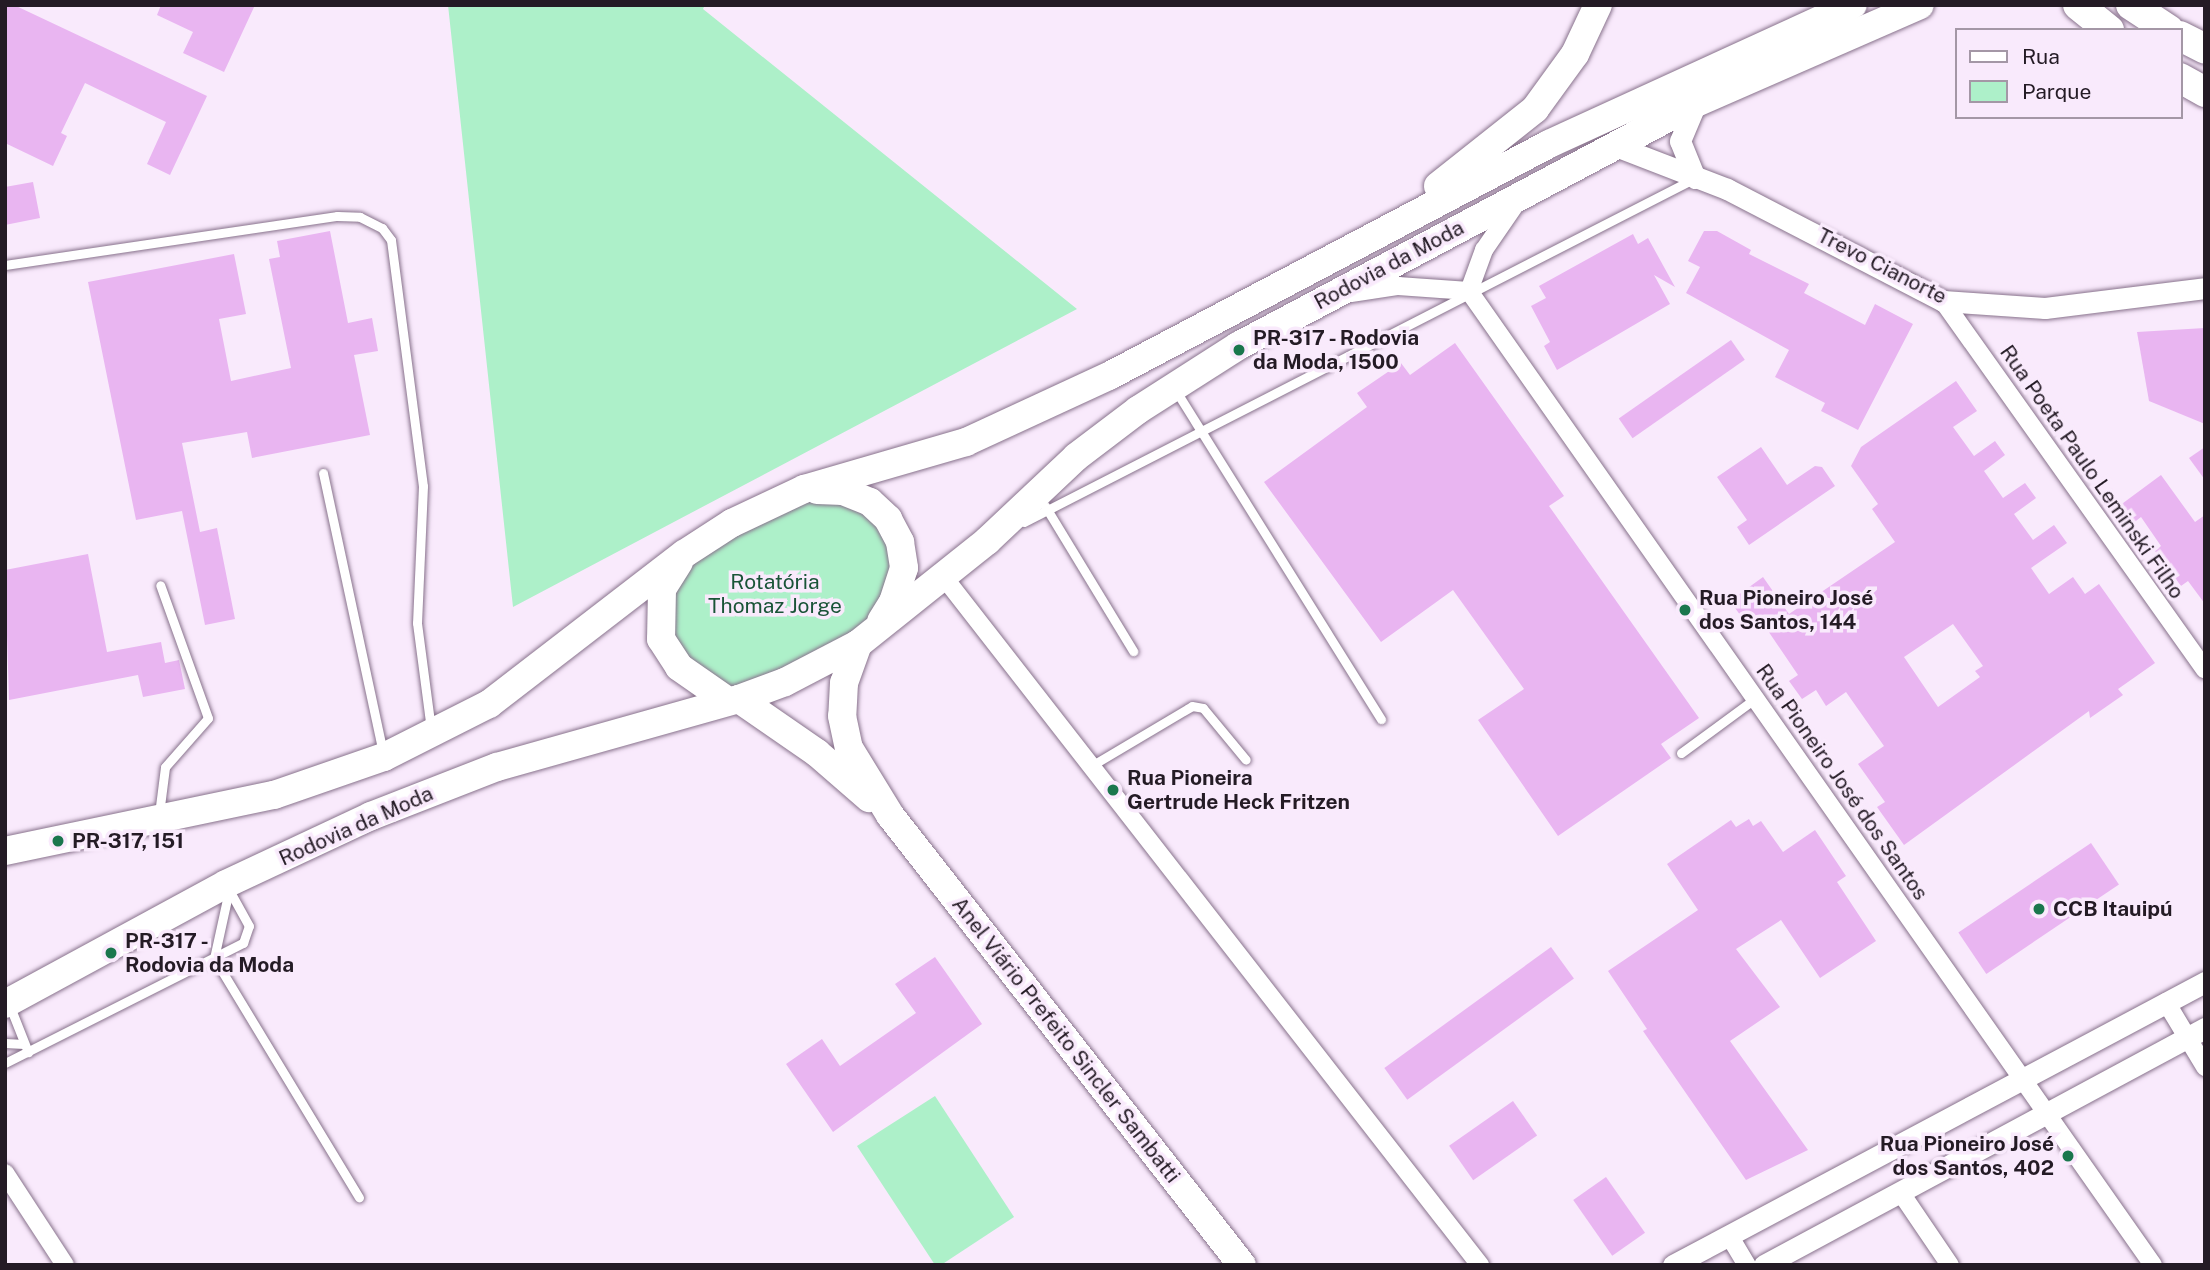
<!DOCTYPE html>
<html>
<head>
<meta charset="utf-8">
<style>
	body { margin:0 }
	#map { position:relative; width:2210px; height:1270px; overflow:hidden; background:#f9eafc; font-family:"Public Sans",sans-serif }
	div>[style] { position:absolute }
	.green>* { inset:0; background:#adf0c9 }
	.building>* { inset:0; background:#e9b5f1; transform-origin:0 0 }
	.roads { filter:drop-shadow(0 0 2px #88728c) drop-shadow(0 0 2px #88728c) }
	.service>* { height:9px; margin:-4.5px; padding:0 4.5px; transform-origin:4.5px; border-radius:4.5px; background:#fff }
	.minor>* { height:18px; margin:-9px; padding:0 9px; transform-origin:9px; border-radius:9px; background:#fff }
	.tertiary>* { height:21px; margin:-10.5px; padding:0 10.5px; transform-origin:10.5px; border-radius:10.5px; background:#fff }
	.trunk>* { height:28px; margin:-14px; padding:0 14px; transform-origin:14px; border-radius:14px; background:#fff }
	.motorway>* { height:30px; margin:-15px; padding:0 15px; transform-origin:15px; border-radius:15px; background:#fff }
	.dots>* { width:19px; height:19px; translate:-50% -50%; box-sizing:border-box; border:4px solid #f9eafc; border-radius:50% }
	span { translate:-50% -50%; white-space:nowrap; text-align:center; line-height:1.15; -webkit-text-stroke:7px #f9eafc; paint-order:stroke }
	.street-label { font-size:21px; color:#241b25 }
	.poi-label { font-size:21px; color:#241b25; font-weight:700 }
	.left { translate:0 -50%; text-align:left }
	.right { translate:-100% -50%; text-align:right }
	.park-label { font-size:21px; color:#1a5438 }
	.frame { position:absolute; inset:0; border:7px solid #241b25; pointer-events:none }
	.legend { position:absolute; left:1955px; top:28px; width:228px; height:91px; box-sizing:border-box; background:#f9eafc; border:2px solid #a497a6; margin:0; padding:9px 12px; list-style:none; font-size:21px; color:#241b25 }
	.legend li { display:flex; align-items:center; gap:14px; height:35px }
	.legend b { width:35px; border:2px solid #a497a6 }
</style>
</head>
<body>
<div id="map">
	<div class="green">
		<i style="clip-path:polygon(448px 5px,705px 5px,703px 9px,1077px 309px,513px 607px)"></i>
		<i style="clip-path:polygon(843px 491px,900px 542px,876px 629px,739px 699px,692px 678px,659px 614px,662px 589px,732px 523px)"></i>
		<i style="clip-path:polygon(935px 1096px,1014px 1217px,941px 1265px,935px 1265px,857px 1146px)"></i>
	</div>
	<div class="building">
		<i style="clip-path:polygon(5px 5px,14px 5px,207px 96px,170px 175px,147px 164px,166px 122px,85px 83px,61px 133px,67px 136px,53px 166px,5px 143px)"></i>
		<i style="clip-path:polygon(161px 5px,255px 5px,224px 72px,183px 53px,193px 32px,157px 15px)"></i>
		<i style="clip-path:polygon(33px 182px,40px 218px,5px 225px,5px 187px)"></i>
		<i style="clip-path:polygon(330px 231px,348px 323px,372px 318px,378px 351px,354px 355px,370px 435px,252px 458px,247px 432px,182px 443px,200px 532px,217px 528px,235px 619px,205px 625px,182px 511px,136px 520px,88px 282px,234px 254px,246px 314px,219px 319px,231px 381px,291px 368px,269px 259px,280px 257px,277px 241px)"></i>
		<i style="clip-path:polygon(1704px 231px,1717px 231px,1751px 250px,1749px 254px,1809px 284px,1804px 293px,1865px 325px,1875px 304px,1913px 324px,1858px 430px,1821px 411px,1825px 403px,1775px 377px,1789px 350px,1686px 293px,1700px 267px,1688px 261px)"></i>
		<i style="clip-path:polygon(1633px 234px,1638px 244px,1648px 238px,1675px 287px,1654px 275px,1670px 304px,1557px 370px,1544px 346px,1550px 342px,1531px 306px,1546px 298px,1539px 286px)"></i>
		<i style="clip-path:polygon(2205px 328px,2205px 424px,2149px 401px,2137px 332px)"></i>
		<i style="left:1731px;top:340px;width:24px;height:137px;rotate:55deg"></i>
		<i style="clip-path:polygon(1455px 343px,1564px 496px,1549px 506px,1699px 718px,1661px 744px,1671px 758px,1558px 836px,1478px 720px,1524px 689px,1453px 590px,1381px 642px,1264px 482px,1367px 407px,1357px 393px,1401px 363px,1410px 375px)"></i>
		<i style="clip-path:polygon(evenodd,1956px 381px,1977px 411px,1953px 427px,1974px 456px,1995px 441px,2005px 455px,1984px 471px,2003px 498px,2025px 483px,2036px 498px,2014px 514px,2033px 540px,2054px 525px,2067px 543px,2031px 568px,2049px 594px,2073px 577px,2085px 594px,2099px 584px,2155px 663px,2118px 689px,2123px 695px,2090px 718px,2089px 711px,1904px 845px,1877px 807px,1885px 802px,1858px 764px,1884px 746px,1846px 692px,1826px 706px,1816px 690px,1802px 699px,1789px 681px,1798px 675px,1762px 622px,1751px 630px,1730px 601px,1763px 577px,1789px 614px,1895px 542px,1872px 509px,1878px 504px,1851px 466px,1861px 447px,1956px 381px,1953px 624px,1983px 666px,1975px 671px,1980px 677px,1938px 707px,1904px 657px,1953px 624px)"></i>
		<i style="clip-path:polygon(1761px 447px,1787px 485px,1815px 466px,1822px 467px,1835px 486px,1749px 545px,1737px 527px,1747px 520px,1717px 477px)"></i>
		<i style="clip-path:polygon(2205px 447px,2205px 480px,2189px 458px)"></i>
		<i style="clip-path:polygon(2161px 475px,2195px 522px,2205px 515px,2205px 604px,2188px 581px,2181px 586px,2155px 551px,2161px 546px,2141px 517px,2128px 527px,2115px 509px)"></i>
		<i style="clip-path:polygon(88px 554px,107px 652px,161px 642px,165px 663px,179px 660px,185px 689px,143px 697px,138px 675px,9px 700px,5px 570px)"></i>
		<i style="clip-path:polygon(1749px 819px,1753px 826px,1761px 821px,1783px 852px,1815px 830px,1846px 876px,1837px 882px,1876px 941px,1820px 978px,1781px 920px,1736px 949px,1780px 1007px,1730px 1041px,1808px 1150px,1746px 1180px,1643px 1031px,1647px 1029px,1608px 971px,1698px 910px,1667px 864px,1731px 820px,1736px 827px)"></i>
		<i style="left:2091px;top:843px;width:50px;height:160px;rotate:56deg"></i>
		<i style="left:1551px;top:947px;width:39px;height:206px;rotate:54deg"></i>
		<i style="clip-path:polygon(935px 957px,982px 1024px,833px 1132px,786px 1064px,822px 1039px,840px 1066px,916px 1013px,895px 984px)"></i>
		<i style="left:1513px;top:1101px;width:42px;height:78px;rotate:55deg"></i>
		<i style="left:1606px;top:1177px;width:68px;height:40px;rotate:55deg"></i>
	</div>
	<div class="roads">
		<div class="service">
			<i style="left:5px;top:265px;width:336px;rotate:-8.4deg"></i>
			<i style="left:337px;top:216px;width:23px;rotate:2deg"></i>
			<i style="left:360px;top:217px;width:25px;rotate:27deg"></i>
			<i style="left:382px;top:228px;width:15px;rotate:53deg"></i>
			<i style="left:391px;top:240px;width:248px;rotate:82.6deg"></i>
			<i style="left:423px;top:486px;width:137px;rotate:92.5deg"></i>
			<i style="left:417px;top:623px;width:108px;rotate:82.5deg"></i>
			<i style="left:1176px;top:391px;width:387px;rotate:58deg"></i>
			<i style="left:323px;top:473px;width:285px;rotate:77.9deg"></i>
			<i style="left:1045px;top:506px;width:170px;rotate:58.7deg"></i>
			<i style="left:1024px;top:522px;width:752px;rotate:-27.14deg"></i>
			<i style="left:1681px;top:753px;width:93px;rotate:-36.3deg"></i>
			<i style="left:1091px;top:766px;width:117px;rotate:-30.7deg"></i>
			<i style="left:1192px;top:706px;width:11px;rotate:10deg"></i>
			<i style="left:1203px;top:708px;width:67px;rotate:50.4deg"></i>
			<i style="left:159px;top:814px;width:47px;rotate:-82.7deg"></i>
			<i style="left:165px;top:767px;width:65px;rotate:-48.7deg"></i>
			<i style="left:208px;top:718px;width:141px;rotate:-109.8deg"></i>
			<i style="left:229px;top:890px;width:70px;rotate:102.4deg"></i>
			<i style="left:214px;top:958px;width:280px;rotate:58.8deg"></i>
			<i style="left:9px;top:1004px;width:52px;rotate:68.4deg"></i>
			<i style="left:5px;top:1043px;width:19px;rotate:3deg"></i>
			<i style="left:5px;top:1063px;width:267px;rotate:-26.8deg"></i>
			<i style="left:243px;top:943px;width:18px;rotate:-71deg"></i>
			<i style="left:249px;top:926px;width:43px;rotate:-118.9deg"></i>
		</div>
		<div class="minor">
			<i style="left:1469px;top:291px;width:44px;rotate:-69.9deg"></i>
			<i style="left:1484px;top:250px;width:58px;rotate:-55.5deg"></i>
			<i style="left:1351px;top:293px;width:48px;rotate:-8.5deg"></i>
			<i style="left:1398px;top:286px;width:71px;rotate:4deg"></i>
			<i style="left:1469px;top:291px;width:1190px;rotate:54.92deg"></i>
			<i style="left:1943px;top:301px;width:452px;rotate:54.6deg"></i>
			<i style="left:943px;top:576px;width:874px;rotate:52.07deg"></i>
			<i style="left:2166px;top:1002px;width:76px;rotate:59deg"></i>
			<i style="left:5px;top:1173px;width:110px;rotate:56.9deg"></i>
			<i style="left:1901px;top:1193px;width:87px;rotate:55.8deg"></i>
			<i style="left:1730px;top:1237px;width:33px;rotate:59deg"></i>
		</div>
		<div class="tertiary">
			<i style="left:1613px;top:145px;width:122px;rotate:21.1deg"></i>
			<i style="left:1727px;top:189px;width:243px;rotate:27.4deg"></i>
			<i style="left:1943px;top:301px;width:102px;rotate:3.9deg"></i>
			<i style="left:2045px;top:308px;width:161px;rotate:-7.1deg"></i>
			<i style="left:1695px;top:178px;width:40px;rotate:-112deg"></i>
			<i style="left:1680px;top:141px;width:41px;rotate:-67.2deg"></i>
			<i style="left:1673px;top:1265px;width:603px;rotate:-28.01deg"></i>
			<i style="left:1764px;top:1265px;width:501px;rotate:-28.25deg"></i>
		</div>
		<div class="trunk">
			<i style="left:1438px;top:186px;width:124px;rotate:-38.4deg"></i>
			<i style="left:1535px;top:109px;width:68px;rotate:-54deg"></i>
			<i style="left:1575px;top:54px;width:54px;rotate:-64.9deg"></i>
			<i style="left:817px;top:490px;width:26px;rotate:2deg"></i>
			<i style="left:843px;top:491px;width:29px;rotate:22deg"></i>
			<i style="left:870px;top:502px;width:25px;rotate:43deg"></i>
			<i style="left:888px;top:519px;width:26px;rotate:62deg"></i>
			<i style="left:900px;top:542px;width:26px;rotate:81deg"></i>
			<i style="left:904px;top:568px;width:36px;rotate:108deg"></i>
			<i style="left:893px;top:602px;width:22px;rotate:122deg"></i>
			<i style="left:679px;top:562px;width:32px;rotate:122deg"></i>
			<i style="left:662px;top:589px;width:50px;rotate:91.1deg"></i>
			<i style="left:661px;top:639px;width:33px;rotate:57deg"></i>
			<i style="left:679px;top:667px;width:60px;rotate:34.8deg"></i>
			<i style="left:858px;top:644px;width:41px;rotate:109.7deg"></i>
			<i style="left:844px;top:683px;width:33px;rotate:93deg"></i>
			<i style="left:842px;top:716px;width:33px;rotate:78deg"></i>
			<i style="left:849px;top:748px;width:79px;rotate:58.5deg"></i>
			<i style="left:890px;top:815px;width:571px;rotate:51.97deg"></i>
			<i style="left:739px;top:699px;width:95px;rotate:34.7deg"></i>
			<i style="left:817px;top:753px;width:69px;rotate:40.9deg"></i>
			<i style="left:5px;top:851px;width:275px;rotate:-11.8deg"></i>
			<i style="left:274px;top:795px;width:116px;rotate:-19.1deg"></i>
			<i style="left:384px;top:757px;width:118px;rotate:-26.8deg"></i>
			<i style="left:489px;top:704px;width:246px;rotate:-37.6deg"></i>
			<i style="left:684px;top:554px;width:57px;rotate:-32.9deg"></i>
			<i style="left:732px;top:523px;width:80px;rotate:-25.3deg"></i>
			<i style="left:804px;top:489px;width:169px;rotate:-16.2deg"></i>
			<i style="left:966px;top:442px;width:157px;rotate:-24.8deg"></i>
			<i style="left:1109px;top:376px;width:497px;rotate:-27.8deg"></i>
			<i style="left:1549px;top:144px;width:334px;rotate:-24.6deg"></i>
			<i style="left:5px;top:1004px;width:251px;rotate:-28.5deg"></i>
			<i style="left:226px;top:884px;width:160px;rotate:-25.1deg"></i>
			<i style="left:371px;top:816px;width:135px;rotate:-21.3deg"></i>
			<i style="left:497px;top:767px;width:251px;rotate:-15.7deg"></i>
			<i style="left:739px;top:699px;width:49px;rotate:-20.3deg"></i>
			<i style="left:785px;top:682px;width:82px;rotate:-27.5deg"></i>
			<i style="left:858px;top:644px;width:165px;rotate:-38.6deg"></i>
			<i style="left:987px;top:541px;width:122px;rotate:-43.3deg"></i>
			<i style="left:1076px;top:457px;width:78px;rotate:-37.2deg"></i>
			<i style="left:1138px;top:410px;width:119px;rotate:-32.6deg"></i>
			<i style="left:1238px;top:346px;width:518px;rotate:-27.95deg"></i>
			<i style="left:1696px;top:103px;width:244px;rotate:-23.6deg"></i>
		</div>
		<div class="motorway">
			<i style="left:2078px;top:5px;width:40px;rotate:39deg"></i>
			<i style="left:2131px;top:5px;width:45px;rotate:33.3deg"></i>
			<i style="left:2180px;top:36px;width:28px;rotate:27deg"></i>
			<i style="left:2180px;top:78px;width:29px;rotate:29deg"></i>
		</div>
	</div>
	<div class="dots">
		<i style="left:1239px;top:350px;background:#1a774d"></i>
		<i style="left:1685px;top:610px;background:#1a774d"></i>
		<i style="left:1113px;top:790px;background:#1a774d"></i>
		<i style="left:58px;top:841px;background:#1a774d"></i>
		<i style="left:2039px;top:909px;background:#1a774d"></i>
		<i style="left:111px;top:953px;background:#1a774d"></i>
		<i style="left:2068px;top:1156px;background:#1a774d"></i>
	</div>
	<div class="street-label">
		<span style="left:1389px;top:265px;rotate:-28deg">Rodovia da Moda</span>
		<span style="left:1882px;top:266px;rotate:27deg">Trevo Cianorte</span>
		<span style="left:2092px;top:472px;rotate:55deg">Rua Poeta Paulo Leminski Filho</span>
		<span style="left:1842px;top:782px;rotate:55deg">Rua Pioneiro José dos Santos</span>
		<span style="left:356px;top:826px;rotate:-24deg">Rodovia da Moda</span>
		<span style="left:1066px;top:1040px;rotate:52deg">Anel Viário Prefeito Sincler Sambatti</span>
	</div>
	<div class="poi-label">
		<span class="left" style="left:1253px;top:350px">PR-317 - Rodovia<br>da Moda, 1500</span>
		<span class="left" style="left:1699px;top:610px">Rua Pioneiro José<br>dos Santos, 144</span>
		<span class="left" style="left:1127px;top:790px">Rua Pioneira<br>Gertrude Heck Fritzen</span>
		<span class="left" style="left:72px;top:841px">PR-317, 151</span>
		<span class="left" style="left:2053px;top:909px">CCB Itauipú</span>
		<span class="left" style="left:125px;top:953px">PR-317 -<br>Rodovia da Moda</span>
		<span class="right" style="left:2054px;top:1156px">Rua Pioneiro José<br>dos Santos, 402</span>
	</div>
	<div class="park-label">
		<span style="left:775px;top:594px">Rotatória<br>Thomaz Jorge</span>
	</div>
	<div class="frame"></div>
	<ul class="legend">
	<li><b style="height:9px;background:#fff"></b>Rua</li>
	<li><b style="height:19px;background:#adf0c9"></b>Parque</li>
	</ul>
</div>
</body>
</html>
